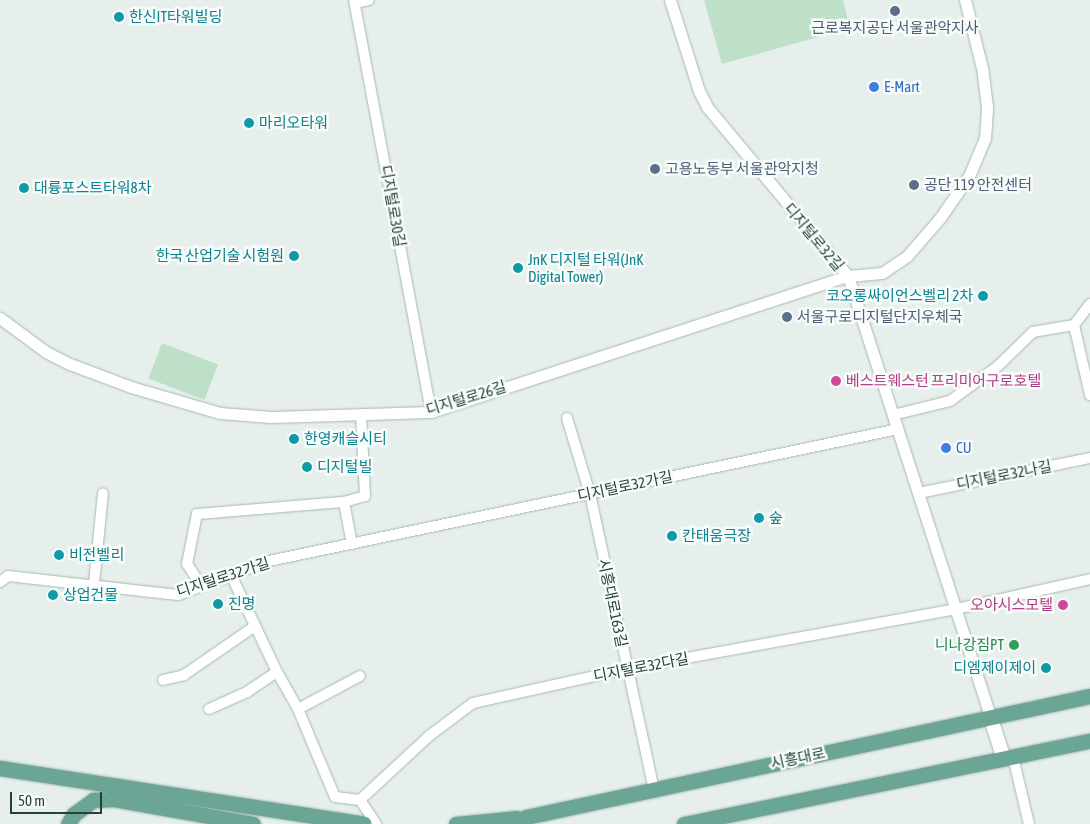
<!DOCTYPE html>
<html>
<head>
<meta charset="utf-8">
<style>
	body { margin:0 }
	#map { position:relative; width:1090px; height:824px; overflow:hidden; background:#e6efeb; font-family:"Asap Condensed","Noto Sans KR",sans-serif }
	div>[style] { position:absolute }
	.green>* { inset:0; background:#bfe0c8; transform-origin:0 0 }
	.roads { filter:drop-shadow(0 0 1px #a8b8b2) drop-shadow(0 0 1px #a8b8b2) }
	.minor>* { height:10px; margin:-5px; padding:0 5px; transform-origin:5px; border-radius:5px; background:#fff }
	.tertiary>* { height:11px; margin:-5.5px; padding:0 5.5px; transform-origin:5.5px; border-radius:5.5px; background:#fff }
	.secondary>* { height:14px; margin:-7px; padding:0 7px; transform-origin:7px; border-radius:7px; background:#fff }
	.primary>* { height:15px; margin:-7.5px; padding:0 7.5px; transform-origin:7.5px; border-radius:7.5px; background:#6aa596 }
	.dots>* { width:14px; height:14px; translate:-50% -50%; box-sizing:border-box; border:2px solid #f7fbf9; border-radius:50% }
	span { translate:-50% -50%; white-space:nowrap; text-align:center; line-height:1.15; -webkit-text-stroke:5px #f7fbf9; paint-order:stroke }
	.culture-label { font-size:15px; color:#0d838f }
	.left { translate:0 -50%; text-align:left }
	.right { translate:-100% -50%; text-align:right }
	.service-label { font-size:15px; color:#4e5e75 }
	.shop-label { font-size:15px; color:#366cbe }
	.street-label { font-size:15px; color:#24423a }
	.hotel-label { font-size:15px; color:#b23c85 }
	.leisure-label { font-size:15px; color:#27864d }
	.scale { position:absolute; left:10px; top:792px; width:92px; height:22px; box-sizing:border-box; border:2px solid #24423a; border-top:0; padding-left:6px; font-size:15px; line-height:18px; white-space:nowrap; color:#24423a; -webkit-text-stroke:4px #f7fbf9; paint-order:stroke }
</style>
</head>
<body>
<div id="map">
	<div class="green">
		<i style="clip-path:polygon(704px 0,843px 0,850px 28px,722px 64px)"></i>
		<i style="left:162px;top:343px;width:60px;height:38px;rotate:21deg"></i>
	</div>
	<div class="roads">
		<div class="minor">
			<i style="left:354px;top:0;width:419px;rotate:79.4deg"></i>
			<i style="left:355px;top:3px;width:14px;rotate:-12deg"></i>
			<i style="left:1090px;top:304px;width:26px;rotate:127deg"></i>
			<i style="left:1074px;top:325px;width:72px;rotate:77.1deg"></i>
			<i style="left:893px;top:415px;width:59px;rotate:-13.8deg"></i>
			<i style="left:950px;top:401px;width:59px;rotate:-36.1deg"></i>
			<i style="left:998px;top:366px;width:49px;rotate:-44.2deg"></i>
			<i style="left:1033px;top:332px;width:42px;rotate:-9.7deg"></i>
			<i style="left:567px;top:418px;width:79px;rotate:73.2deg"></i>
			<i style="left:590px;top:494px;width:302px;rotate:77.8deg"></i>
			<i style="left:919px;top:493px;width:175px;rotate:-11.6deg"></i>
			<i style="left:352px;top:544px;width:43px;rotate:-100.8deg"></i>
			<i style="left:344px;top:502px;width:22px;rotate:-16deg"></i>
			<i style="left:365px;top:496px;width:82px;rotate:-92.8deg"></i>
			<i style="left:231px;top:575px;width:107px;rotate:64.6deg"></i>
			<i style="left:277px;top:672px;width:43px;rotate:60.4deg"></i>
			<i style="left:298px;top:709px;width:95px;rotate:67.2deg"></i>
			<i style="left:335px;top:797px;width:25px;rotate:7deg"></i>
			<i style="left:360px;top:800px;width:29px;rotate:56deg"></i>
			<i style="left:0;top:582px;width:10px;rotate:-37deg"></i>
			<i style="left:8px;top:576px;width:171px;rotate:6.4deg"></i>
			<i style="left:178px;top:595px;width:97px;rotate:-20.5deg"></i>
			<i style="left:269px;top:561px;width:643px;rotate:-11.85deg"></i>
			<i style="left:94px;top:583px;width:90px;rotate:-84.3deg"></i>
			<i style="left:201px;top:586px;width:26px;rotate:-122deg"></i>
			<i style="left:187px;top:564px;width:51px;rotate:-78.7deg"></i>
			<i style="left:197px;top:514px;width:147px;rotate:-4.7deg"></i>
			<i style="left:163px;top:680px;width:22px;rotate:-13deg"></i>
			<i style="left:184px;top:675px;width:86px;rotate:-34.6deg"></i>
			<i style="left:209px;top:709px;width:42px;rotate:-24.1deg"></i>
			<i style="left:247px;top:692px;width:36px;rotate:-34deg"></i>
			<i style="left:298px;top:709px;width:70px;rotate:-28deg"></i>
			<i style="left:1013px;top:757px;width:69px;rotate:76.6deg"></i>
			<i style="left:360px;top:800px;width:94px;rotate:-42.8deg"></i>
			<i style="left:429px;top:736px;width:55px;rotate:-36.9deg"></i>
			<i style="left:473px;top:703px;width:157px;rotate:-12.5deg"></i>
			<i style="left:626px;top:669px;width:335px;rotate:-10.3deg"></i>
			<i style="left:956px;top:609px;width:137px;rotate:-12.6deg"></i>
		</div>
		<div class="tertiary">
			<i style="left:670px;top:0;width:96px;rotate:72.3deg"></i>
			<i style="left:699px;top:91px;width:18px;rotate:63deg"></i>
			<i style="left:707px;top:107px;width:220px;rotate:50.2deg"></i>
			<i style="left:848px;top:276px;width:462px;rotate:72.1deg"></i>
			<i style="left:0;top:318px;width:57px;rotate:36.5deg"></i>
			<i style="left:46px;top:352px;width:27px;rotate:27deg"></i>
			<i style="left:70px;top:364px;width:65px;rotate:20.7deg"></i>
			<i style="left:131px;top:387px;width:93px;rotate:16.3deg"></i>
			<i style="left:220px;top:413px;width:51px;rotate:4.5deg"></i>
			<i style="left:271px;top:417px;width:160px;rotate:-1.8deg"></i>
			<i style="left:431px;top:412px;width:439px;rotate:-18.1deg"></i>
			<i style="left:848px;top:276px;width:34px;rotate:-5deg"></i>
			<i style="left:882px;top:273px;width:30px;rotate:-34deg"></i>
			<i style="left:907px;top:256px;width:50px;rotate:-49deg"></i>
			<i style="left:940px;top:218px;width:51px;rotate:-55.4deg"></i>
			<i style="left:969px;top:176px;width:41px;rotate:-67.2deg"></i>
			<i style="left:985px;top:138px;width:31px;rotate:-86deg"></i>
			<i style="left:987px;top:107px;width:39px;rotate:-97deg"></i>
			<i style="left:982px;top:68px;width:70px;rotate:-104deg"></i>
		</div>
		<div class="secondary">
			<i style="left:990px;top:716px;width:45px;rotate:72deg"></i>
		</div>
		<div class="primary">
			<i style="left:0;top:768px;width:368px;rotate:8.7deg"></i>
			<i style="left:68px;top:824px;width:12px;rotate:-59deg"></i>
			<i style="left:74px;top:814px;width:24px;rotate:-36deg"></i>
			<i style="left:93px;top:800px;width:21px;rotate:-3deg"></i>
			<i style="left:114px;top:799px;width:141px;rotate:10.2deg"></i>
			<i style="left:456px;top:824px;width:61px;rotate:-5.6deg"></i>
			<i style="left:508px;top:824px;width:19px;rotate:-21deg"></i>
			<i style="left:526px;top:817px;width:577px;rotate:-12.11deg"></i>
			<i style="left:684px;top:824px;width:414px;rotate:-11.6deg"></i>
		</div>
	</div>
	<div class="dots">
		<i style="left:895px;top:11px;background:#5c6f8a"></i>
		<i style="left:119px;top:17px;background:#0f9aa8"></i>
		<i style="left:874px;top:87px;background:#3f7fe0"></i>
		<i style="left:249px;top:123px;background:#0f9aa8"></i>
		<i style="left:655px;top:169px;background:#5c6f8a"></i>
		<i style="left:914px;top:185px;background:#5c6f8a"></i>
		<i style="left:24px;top:188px;background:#0f9aa8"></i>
		<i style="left:294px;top:256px;background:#0f9aa8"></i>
		<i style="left:518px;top:268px;background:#0f9aa8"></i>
		<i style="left:983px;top:296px;background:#0f9aa8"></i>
		<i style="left:787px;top:317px;background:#5c6f8a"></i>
		<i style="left:836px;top:381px;background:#d1479c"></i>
		<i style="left:294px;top:439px;background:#0f9aa8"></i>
		<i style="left:946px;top:448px;background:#3f7fe0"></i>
		<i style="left:307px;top:467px;background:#0f9aa8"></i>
		<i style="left:759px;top:518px;background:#0f9aa8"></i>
		<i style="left:672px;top:536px;background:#0f9aa8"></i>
		<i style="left:59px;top:555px;background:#0f9aa8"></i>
		<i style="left:53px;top:595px;background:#0f9aa8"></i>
		<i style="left:218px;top:604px;background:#0f9aa8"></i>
		<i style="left:1063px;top:605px;background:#d1479c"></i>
		<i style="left:1014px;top:645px;background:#2e9e5b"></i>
		<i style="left:1046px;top:668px;background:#0f9aa8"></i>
	</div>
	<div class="culture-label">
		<span class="left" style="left:129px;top:17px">한신IT타워빌딩</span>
		<span class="left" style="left:259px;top:123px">마리오타워</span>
		<span class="left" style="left:34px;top:188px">대륭포스트타워8차</span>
		<span class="right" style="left:284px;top:256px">한국 산업기술 시험원</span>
		<span class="left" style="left:528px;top:268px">JnK 디지털 타워(JnK<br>Digital Tower)</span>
		<span class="right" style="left:973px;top:296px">코오롱싸이언스벨리 2차</span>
		<span class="left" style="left:304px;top:439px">한영캐슬시티</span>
		<span class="left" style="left:317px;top:467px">디지털빌</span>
		<span class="left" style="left:769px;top:518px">숲</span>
		<span class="left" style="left:682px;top:536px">칸태움극장</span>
		<span class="left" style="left:69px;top:555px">비전벨리</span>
		<span class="left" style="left:63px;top:595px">상업건물</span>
		<span class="left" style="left:228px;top:604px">진명</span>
		<span class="right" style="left:1036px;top:668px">디엠제이제이</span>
	</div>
	<div class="service-label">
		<span style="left:895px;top:28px">근로복지공단 서울관악지사</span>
		<span class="left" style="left:665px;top:169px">고용노동부 서울관악지청</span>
		<span class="left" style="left:924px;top:185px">공단 119 안전센터</span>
		<span class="left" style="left:797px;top:317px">서울구로디지털단지우체국</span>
	</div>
	<div class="shop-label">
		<span class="left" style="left:884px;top:87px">E-Mart</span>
		<span class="left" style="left:956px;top:448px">CU</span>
	</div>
	<div class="street-label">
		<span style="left:393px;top:206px;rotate:80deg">디지털로30길</span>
		<span style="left:814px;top:237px;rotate:50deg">디지털로32길</span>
		<span style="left:466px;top:398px;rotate:-17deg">디지털로26길</span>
		<span style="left:1004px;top:475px;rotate:-11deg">디지털로32나길</span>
		<span style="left:625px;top:486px;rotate:-12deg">디지털로32가길</span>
		<span style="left:223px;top:577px;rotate:-18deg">디지털로32가길</span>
		<span style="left:613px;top:603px;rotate:78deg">시흥대로163길</span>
		<span style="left:641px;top:667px;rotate:-11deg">디지털로32다길</span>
		<span style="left:798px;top:758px;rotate:-12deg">시흥대로</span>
	</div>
	<div class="hotel-label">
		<span class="left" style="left:846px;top:381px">베스트웨스턴 프리미어구로호텔</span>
		<span class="right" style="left:1053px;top:605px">오아시스모텔</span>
	</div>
	<div class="leisure-label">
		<span class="right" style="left:1004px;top:645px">니나강짐PT</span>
	</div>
	<div class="scale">50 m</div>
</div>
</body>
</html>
